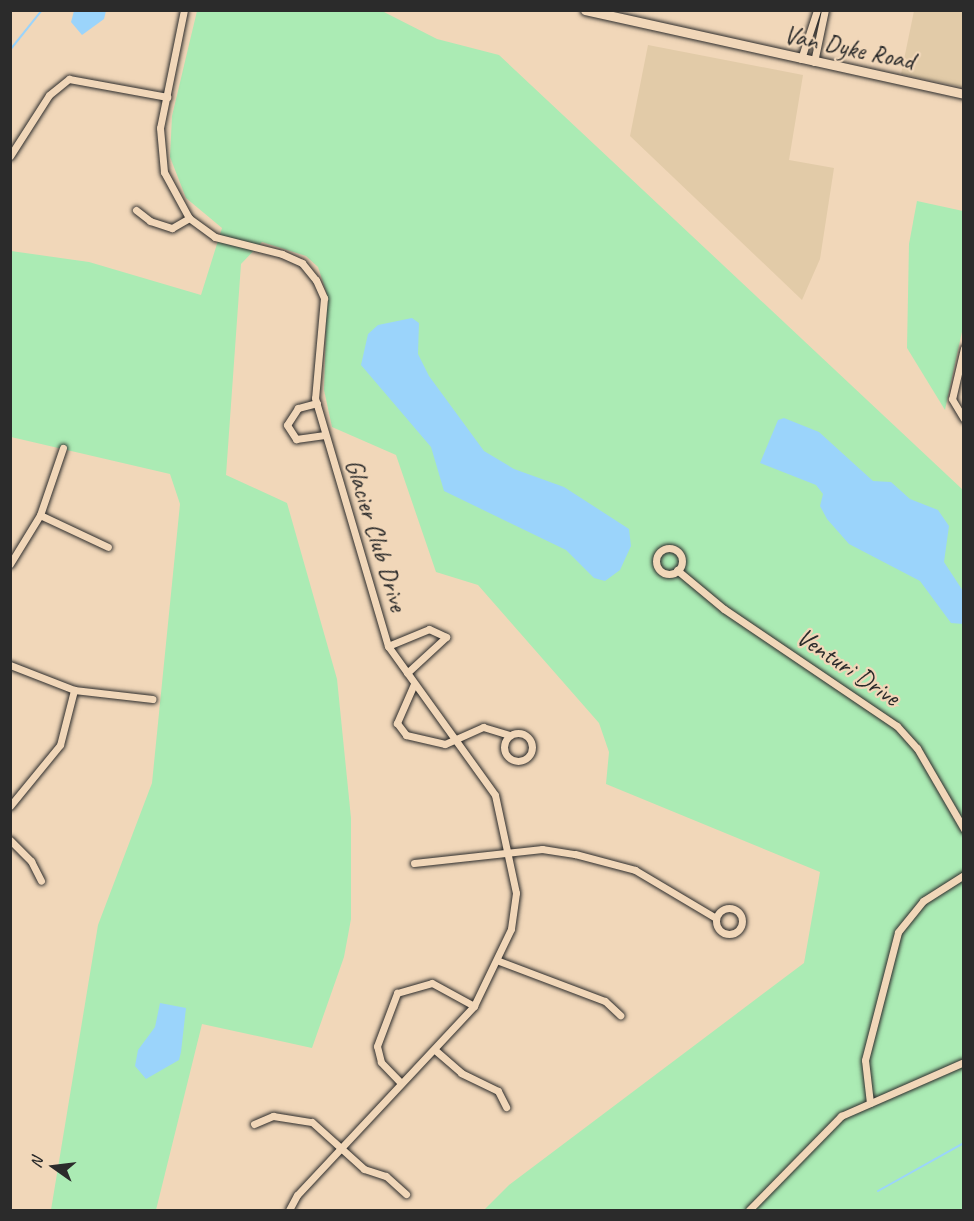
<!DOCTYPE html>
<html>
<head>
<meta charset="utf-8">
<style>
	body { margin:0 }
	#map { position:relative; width:974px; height:1221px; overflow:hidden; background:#f1d7b9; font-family:Caveat,sans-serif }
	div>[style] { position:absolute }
	.built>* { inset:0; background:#e2cba8 }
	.green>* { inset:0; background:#abebb4 }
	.water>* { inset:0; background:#9bd4fb }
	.stream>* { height:2px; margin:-1px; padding:0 1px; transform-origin:1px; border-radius:1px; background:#9bd4fb }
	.roads { filter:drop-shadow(0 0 2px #2b2b2b) drop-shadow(0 0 2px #2b2b2b) }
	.street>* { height:7px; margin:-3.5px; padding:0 3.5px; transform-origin:3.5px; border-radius:3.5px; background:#f1d7b9 }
	.street>.ring { margin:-3.5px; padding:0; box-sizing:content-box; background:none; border:7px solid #f1d7b9; border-radius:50% }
	.secondary>* { height:9px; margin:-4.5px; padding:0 4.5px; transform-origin:4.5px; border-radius:4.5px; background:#f1d7b9 }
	span { translate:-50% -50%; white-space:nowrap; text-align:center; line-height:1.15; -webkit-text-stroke:4.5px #f1d7b9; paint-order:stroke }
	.street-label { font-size:26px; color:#2b2b2b }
	.frame { position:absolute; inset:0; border:12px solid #2b2b2b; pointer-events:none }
	.north { position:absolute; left:24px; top:1137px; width:60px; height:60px; -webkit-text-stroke:4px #f1d7b9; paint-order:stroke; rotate:284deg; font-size:16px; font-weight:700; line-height:24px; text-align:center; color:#2b2b2b }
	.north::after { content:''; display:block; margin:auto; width:21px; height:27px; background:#2b2b2b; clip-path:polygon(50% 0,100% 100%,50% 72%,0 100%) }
</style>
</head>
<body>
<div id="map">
	<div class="built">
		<i style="clip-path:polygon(914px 11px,963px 11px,963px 87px,901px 74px)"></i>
		<i style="clip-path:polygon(648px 45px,803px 75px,789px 160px,834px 168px,820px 259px,802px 300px,630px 136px)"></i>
	</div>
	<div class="green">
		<i style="clip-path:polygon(197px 11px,382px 11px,437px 39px,499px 55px,963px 490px,963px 1210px,484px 1210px,509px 1185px,804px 963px,820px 872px,606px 784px,609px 752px,599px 723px,478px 585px,436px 572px,396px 455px,332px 427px,324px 390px,327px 294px,318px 267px,306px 256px,262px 242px,241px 264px,226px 475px,287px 503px,337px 679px,351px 818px,351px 919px,344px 957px,312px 1048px,202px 1024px,156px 1210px,51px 1210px,98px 925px,152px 783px,180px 504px,170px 474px,11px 437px,11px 251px,89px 262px,201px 295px,222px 228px,186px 198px,170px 157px,172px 116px)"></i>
		<i style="clip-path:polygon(917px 201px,963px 211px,963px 327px,945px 410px,907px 348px,909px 244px)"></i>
	</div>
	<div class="water">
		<i style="clip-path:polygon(74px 11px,74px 10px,106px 11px,104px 19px,82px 35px,71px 22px)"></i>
		<i style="clip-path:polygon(412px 318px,419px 323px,418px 354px,429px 376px,484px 451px,514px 469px,564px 487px,629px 529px,631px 546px,620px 570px,605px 581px,594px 578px,566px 550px,444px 491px,431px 447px,361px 365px,368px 334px,378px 325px)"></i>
		<i style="clip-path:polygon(784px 418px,819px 432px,873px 481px,891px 482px,910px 499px,938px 510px,949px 526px,944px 562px,963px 591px,963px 624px,951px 623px,920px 581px,849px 544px,827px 519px,820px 506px,823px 494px,816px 485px,760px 463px,778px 420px)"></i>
		<i style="clip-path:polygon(160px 1003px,186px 1008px,181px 1052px,179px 1060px,146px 1079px,135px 1066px,138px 1050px,155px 1027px)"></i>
	</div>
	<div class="stream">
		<i style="left:10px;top:50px;width:51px;rotate:-51.3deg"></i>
		<i style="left:878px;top:1191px;width:98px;rotate:-29.2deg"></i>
	</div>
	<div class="roads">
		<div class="street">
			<i style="left:184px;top:10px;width:120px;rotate:101.5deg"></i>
			<i style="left:160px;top:128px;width:44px;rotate:84.8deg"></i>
			<i style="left:164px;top:172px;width:52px;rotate:61.5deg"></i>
			<i style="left:189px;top:218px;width:32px;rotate:36deg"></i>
			<i style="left:215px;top:237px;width:69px;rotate:14.2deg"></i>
			<i style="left:282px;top:254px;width:22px;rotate:24deg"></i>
			<i style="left:302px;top:263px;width:22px;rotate:51deg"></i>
			<i style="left:316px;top:280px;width:20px;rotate:66deg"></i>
			<i style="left:324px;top:298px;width:100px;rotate:95.1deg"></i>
			<i style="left:315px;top:398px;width:259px;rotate:73.6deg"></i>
			<i style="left:388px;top:646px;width:183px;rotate:54.3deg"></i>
			<i style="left:495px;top:795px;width:100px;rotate:77.9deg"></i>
			<i style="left:516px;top:893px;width:36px;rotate:98deg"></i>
			<i style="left:511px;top:929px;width:85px;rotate:115.7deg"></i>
			<i style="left:474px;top:1006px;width:259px;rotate:133.1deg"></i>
			<i style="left:297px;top:1195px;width:17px;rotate:118deg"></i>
			<i style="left:801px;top:59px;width:52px;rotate:-71.9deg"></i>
			<i style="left:814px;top:62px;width:53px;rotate:-78.1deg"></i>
			<i style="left:10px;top:156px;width:72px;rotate:-57.4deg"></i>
			<i style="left:49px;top:95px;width:26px;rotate:-39deg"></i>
			<i style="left:69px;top:79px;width:100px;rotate:10.4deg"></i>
			<i style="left:136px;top:210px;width:18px;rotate:38deg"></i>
			<i style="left:150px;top:221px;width:23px;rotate:18deg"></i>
			<i style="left:172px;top:228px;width:20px;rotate:-30deg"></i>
			<i style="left:964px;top:348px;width:52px;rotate:103.2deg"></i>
			<i style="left:952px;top:399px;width:23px;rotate:59deg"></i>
			<i style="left:317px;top:403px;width:20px;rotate:165deg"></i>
			<i style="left:298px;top:408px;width:20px;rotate:123deg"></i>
			<i style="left:287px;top:425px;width:17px;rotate:57deg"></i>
			<i style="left:296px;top:439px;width:29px;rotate:-8deg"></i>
			<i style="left:40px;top:515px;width:75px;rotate:25.2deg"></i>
			<i class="ring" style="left:656px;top:548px;width:19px;height:19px"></i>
			<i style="left:10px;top:564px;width:57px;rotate:-58.5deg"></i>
			<i style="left:40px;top:515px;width:71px;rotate:-71.1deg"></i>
			<i style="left:677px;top:570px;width:61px;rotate:39.7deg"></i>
			<i style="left:724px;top:609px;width:209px;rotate:34.1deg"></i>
			<i style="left:897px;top:726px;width:30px;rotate:48deg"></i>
			<i style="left:917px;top:748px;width:94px;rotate:59.9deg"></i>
			<i style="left:388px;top:646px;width:44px;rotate:-22.5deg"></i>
			<i style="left:429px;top:629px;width:19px;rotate:25deg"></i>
			<i style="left:446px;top:637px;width:53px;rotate:137.3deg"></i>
			<i style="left:10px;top:665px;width:69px;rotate:21.3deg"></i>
			<i style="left:74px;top:690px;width:79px;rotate:6.6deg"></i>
			<i style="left:414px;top:684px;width:43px;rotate:113.6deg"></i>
			<i style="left:397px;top:723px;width:15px;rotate:53deg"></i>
			<i style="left:406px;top:735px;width:40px;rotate:13deg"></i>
			<i style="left:445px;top:744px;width:42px;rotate:-24.1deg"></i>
			<i style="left:483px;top:727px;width:28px;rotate:17deg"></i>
			<i class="ring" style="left:504px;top:733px;width:21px;height:21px"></i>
			<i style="left:10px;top:806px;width:79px;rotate:-50.7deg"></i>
			<i style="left:60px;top:745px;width:57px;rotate:-75.7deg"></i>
			<i style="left:10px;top:840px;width:30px;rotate:45deg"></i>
			<i style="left:31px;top:861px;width:22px;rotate:63deg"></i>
			<i style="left:414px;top:863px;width:129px;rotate:-6.2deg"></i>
			<i style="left:542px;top:849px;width:33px;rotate:9deg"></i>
			<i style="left:575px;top:854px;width:62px;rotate:14.9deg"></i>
			<i style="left:635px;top:870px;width:94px;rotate:30.7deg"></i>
			<i class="ring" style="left:716px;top:908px;width:19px;height:19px"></i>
			<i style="left:499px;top:961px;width:113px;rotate:20.7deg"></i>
			<i style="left:605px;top:1001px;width:21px;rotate:43deg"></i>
			<i style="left:435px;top:1050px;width:35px;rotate:41deg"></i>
			<i style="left:461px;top:1073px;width:41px;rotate:25.9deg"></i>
			<i style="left:498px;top:1091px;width:18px;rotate:63deg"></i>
			<i style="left:401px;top:1083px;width:29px;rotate:-134deg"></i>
			<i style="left:381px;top:1062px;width:16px;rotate:-104deg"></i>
			<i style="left:377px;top:1046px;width:57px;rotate:-69.3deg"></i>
			<i style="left:397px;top:993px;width:36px;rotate:-16deg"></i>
			<i style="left:432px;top:983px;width:48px;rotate:28.7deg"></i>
			<i style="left:870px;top:1103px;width:43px;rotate:-96.6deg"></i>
			<i style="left:865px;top:1060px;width:132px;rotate:-75.5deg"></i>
			<i style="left:898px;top:932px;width:40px;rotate:-51deg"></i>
			<i style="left:923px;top:901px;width:49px;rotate:-32.4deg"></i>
			<i style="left:254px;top:1124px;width:21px;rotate:-23deg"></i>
			<i style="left:273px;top:1116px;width:39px;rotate:9deg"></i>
			<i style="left:312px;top:1122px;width:70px;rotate:42.1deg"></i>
			<i style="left:364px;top:1169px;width:23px;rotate:18deg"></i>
			<i style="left:386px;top:1176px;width:27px;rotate:42deg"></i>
			<i style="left:749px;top:1210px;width:132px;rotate:-45.6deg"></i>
			<i style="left:841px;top:1116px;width:134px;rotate:-23.7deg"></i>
		</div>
		<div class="secondary">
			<i style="left:585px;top:10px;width:388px;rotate:12.5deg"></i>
		</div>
	</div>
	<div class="street-label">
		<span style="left:849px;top:48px;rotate:12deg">Van Dyke Road</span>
		<span style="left:376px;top:535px;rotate:73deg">Glacier Club Drive</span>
		<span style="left:848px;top:667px;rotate:34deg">Venturi Drive</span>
	</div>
	<div class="frame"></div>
	<div class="north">N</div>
</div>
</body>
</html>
